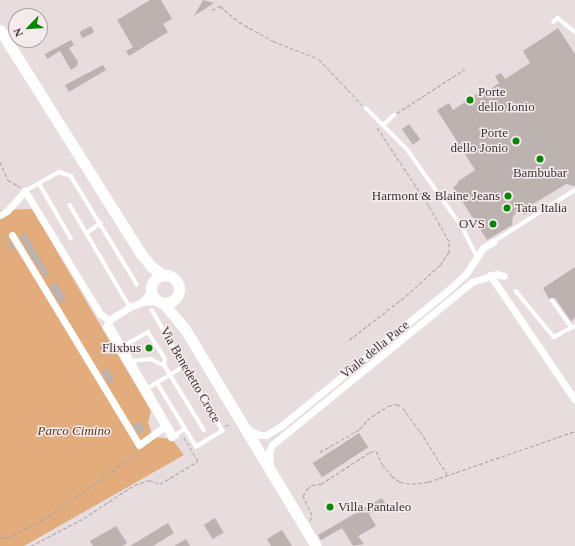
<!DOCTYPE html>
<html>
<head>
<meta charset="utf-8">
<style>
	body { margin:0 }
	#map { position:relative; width:575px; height:546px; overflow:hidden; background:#e8ddde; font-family:Georgia,serif }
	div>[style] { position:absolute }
	.green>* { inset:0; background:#e2ac7d }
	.building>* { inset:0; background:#bcb2b0; transform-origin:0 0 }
	.path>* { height:1px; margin-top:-0.5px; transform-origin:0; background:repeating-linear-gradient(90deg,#aba3a4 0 4px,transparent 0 6px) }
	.service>* { height:3.5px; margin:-1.75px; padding:0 1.75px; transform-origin:1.75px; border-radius:1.75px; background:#fff }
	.minor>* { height:7px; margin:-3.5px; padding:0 3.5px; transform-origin:3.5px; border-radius:3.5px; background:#fff }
	.primary>* { height:11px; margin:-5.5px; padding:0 5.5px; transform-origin:5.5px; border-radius:5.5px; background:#fff }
	.primary>.ring { margin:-5.5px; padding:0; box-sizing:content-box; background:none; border:11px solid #fff; border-radius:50% }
	.dots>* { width:11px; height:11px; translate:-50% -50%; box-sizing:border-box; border:2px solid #f5eaec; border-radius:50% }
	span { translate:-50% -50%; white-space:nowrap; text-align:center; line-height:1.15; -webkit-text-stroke:3px #f5eaec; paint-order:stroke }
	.poi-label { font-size:13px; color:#3a3637 }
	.left { translate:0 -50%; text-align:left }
	.right { translate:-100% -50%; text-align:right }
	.street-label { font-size:13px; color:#3a3637 }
	.park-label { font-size:13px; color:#59391b; font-style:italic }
	.north { position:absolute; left:8px; top:8px; width:40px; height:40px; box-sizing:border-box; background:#f5eaec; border:1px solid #aaa2a4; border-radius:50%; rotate:245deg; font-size:11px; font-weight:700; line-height:16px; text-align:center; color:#3a3637 }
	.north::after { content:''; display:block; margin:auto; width:14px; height:18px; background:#088606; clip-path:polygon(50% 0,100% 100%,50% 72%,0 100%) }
</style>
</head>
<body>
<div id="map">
	<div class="green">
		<i style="clip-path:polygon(32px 209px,151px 411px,148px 422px,153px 437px,172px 439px,184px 455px,24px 546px,0 546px,0 210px)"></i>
	</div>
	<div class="building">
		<i style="clip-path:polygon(150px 0,161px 0,172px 19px,163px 24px,168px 32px,129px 56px,126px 51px,133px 47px,117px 20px)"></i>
		<i style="clip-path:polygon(203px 0,214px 3px,194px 16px)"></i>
		<i style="left:91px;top:26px;width:7px;height:13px;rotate:63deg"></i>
		<i style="clip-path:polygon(558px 28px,575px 54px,575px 186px,566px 184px,525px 209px,528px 213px,524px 215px,521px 211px,513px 216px,512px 225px,487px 240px,453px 187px,458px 184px,457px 182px,475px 170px,437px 110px,449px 103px,453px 110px,486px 88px,488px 91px,499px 83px,495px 76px,501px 73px,505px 79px,530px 63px,523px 51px)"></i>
		<i style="clip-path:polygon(71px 40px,74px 45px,69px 48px,78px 62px,77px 66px,71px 70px,60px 51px,47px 59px,45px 54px)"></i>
		<i style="clip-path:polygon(103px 65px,106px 70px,69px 92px,65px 85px)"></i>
		<i style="left:409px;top:124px;width:19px;height:9px;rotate:54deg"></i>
		<i style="clip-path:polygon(25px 233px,49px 274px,44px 277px,19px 237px)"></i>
		<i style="left:10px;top:241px;width:9px;height:4px;rotate:58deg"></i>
		<i style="clip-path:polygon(575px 267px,575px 318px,571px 321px,555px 298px,549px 299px,543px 288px)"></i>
		<i style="left:56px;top:282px;width:20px;height:8px;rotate:60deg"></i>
		<i style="clip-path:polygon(107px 368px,114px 380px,108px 384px,102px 372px)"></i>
		<i style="clip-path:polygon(140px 422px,145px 430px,139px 435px,133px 426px)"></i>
		<i style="left:359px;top:433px;width:17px;height:55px;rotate:57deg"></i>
		<i style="clip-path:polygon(382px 498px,388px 509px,384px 512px,378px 509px,369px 514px,376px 526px,358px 536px,364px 544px,353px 546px,342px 528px,321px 540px,318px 535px)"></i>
		<i style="left:215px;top:518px;width:17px;height:13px;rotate:59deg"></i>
		<i style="clip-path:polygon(168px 523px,174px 533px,153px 546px,130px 546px)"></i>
		<i style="clip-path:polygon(116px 526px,127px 543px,122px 546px,93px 546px,90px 541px)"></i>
		<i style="clip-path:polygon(282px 530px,292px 546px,271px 546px,267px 539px)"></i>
		<i style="clip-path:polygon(186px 539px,190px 546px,174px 546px)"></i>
	</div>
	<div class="path">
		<i style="left:212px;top:10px;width:9px;rotate:-27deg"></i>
		<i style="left:220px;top:6px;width:25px;rotate:40deg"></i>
		<i style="left:239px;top:22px;width:39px;rotate:29deg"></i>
		<i style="left:273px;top:41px;width:49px;rotate:21.4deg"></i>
		<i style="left:319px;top:59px;width:63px;rotate:46.9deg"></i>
		<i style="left:397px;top:113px;width:81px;rotate:-32.9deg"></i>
		<i style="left:0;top:162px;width:20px;rotate:66deg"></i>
		<i style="left:8px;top:180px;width:14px;rotate:30deg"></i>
		<i style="left:0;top:238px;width:5px;rotate:-22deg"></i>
		<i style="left:349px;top:340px;width:72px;rotate:-37.7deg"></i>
		<i style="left:406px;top:296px;width:46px;rotate:-42.4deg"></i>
		<i style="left:440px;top:265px;width:16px;rotate:-55deg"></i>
		<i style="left:449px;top:252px;width:11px;rotate:-90deg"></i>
		<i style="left:449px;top:241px;width:40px;rotate:-119.7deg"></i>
		<i style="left:429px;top:206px;width:96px;rotate:-123.5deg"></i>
		<i style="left:225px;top:426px;width:6px;rotate:-18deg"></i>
		<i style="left:320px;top:452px;width:46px;rotate:-29.9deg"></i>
		<i style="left:360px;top:429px;width:11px;rotate:-52deg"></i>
		<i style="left:367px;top:420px;width:25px;rotate:-34deg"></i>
		<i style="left:388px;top:406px;width:9px;rotate:-13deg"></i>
		<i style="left:397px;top:404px;width:7px;rotate:34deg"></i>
		<i style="left:403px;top:408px;width:29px;rotate:54deg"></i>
		<i style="left:420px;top:431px;width:51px;rotate:57.9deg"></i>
		<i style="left:310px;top:521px;width:6px;rotate:-72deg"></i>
		<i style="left:312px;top:515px;width:21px;rotate:-115deg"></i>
		<i style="left:303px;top:496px;width:8px;rotate:-60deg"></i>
		<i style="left:307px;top:489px;width:6px;rotate:-39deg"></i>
		<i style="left:312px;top:485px;width:9px;rotate:-6deg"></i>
		<i style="left:321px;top:484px;width:59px;rotate:-33.1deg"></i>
		<i style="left:370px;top:452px;width:6px;rotate:-9deg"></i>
		<i style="left:376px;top:451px;width:14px;rotate:65deg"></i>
		<i style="left:382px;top:464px;width:16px;rotate:50deg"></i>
		<i style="left:392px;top:476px;width:10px;rotate:37deg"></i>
		<i style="left:400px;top:482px;width:12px;rotate:9deg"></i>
		<i style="left:412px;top:484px;width:16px;rotate:-7deg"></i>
		<i style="left:428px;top:482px;width:156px;rotate:-19.1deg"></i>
		<i style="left:0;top:537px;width:8px;rotate:7deg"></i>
		<i style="left:8px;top:538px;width:39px;rotate:-27deg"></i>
		<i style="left:43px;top:520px;width:109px;rotate:-35.3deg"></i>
		<i style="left:132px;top:457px;width:7px;rotate:-56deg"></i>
		<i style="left:31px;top:546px;width:60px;rotate:-27.8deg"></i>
		<i style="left:84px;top:518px;width:60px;rotate:-33.4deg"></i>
		<i style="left:134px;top:485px;width:16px;rotate:-18deg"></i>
		<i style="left:149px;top:480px;width:12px;rotate:20deg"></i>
		<i style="left:160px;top:484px;width:44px;rotate:-31.2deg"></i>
		<i style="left:198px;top:461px;width:29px;rotate:-121deg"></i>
	</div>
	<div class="service">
		<i style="left:553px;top:22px;width:6px;rotate:-39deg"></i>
		<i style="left:558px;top:18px;width:22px;rotate:39deg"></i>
		<i style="left:366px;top:108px;width:58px;rotate:45deg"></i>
		<i style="left:407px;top:149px;width:97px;rotate:54.7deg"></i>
		<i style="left:463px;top:228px;width:32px;rotate:64deg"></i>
		<i style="left:383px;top:125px;width:15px;rotate:-42deg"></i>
		<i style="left:39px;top:183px;width:64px;rotate:59.8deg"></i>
		<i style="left:25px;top:191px;width:39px;rotate:-29deg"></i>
		<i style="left:59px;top:172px;width:13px;rotate:18deg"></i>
		<i style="left:71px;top:176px;width:127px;rotate:58.6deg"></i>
		<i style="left:70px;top:205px;width:118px;rotate:59.5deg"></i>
		<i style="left:87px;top:233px;width:17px;rotate:-36deg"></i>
		<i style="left:493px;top:242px;width:97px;rotate:-32.4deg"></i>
		<i style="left:516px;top:291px;width:60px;rotate:50.4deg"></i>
		<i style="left:554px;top:337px;width:24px;rotate:-28deg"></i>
		<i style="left:552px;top:300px;width:34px;rotate:54deg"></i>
		<i style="left:152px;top:310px;width:140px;rotate:59.6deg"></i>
		<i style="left:223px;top:431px;width:31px;rotate:149deg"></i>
		<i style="left:196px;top:447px;width:75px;rotate:-121.4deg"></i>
		<i style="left:109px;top:321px;width:132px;rotate:59.9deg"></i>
		<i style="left:175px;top:435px;width:12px;rotate:-31deg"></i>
		<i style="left:123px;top:346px;width:29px;rotate:-29deg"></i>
		<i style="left:148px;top:332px;width:31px;rotate:57deg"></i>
		<i style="left:165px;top:358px;width:8px;rotate:90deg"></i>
		<i style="left:132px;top:361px;width:19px;rotate:-6deg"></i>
		<i style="left:151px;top:359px;width:16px;rotate:27deg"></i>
		<i style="left:165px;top:366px;width:75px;rotate:58.6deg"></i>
		<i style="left:148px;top:388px;width:41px;rotate:-31deg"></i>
	</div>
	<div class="minor">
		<i style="left:0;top:215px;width:8px;rotate:-30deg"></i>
		<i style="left:7px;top:211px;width:27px;rotate:-48deg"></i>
		<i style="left:25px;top:191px;width:144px;rotate:58.6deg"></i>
		<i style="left:100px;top:314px;width:11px;rotate:34deg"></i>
		<i style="left:12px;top:235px;width:245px;rotate:58.8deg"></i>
		<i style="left:139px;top:445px;width:32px;rotate:-36deg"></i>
		<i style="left:490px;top:275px;width:151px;rotate:55.8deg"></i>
		<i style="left:157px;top:301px;width:15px;rotate:176deg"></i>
		<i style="left:142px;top:302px;width:13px;rotate:157deg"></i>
		<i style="left:130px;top:307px;width:25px;rotate:148deg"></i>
		<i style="left:109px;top:320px;width:8px;rotate:113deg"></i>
		<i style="left:106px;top:327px;width:128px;rotate:59.4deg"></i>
		<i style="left:171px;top:437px;width:4px;rotate:-27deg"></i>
		<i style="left:142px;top:302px;width:14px;rotate:-51deg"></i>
		<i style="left:247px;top:429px;width:14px;rotate:25deg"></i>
		<i style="left:260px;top:435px;width:6px"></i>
		<i style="left:266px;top:435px;width:17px;rotate:-31deg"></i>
		<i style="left:281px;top:426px;width:214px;rotate:-39.1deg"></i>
		<i style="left:447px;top:291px;width:25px;rotate:-42deg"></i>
		<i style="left:466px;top:274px;width:31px;rotate:-57deg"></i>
		<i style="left:483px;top:248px;width:12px;rotate:-31deg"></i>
		<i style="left:270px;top:466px;width:14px;rotate:-94deg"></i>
		<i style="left:269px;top:452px;width:8px;rotate:-67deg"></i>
		<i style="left:272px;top:445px;width:258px;rotate:-39.2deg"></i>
		<i style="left:472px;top:282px;width:25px;rotate:-18deg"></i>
		<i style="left:496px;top:274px;width:8px;rotate:14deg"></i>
	</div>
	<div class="primary">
		<i style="left:0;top:30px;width:265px;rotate:57.8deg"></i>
		<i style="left:141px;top:254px;width:17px;rotate:50deg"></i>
		<i style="left:152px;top:267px;width:14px;rotate:36deg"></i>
		<i class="ring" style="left:151px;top:275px;width:17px;height:17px"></i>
		<i style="left:164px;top:304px;width:33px;rotate:50deg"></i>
		<i style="left:185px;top:329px;width:253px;rotate:58.9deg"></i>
	</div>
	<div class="dots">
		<i style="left:470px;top:100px;background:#088606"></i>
		<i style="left:516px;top:141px;background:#088606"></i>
		<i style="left:540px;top:159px;background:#088606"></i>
		<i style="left:508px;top:196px;background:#088606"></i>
		<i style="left:507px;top:208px;background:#088606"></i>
		<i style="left:493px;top:224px;background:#088606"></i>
		<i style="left:149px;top:348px;background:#088606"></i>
		<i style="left:330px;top:507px;background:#088606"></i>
	</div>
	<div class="poi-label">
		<span class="left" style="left:478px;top:100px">Porte<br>dello Ionio</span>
		<span class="right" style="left:508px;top:141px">Porte<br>dello Jonio</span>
		<span style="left:540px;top:173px">Bambubar</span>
		<span class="right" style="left:500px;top:196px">Harmont &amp; Blaine Jeans</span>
		<span class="left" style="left:515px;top:208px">Tata Italia</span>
		<span class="right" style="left:485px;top:224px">OVS</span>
		<span class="right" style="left:141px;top:348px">Flixbus</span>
		<span class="left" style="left:338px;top:507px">Villa Pantaleo</span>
	</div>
	<div class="street-label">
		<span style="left:375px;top:350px;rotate:-39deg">Viale della Pace</span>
		<span style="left:190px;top:375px;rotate:60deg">Via Benedetto Croce</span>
	</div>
	<div class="park-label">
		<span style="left:74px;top:431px">Parco Cimino</span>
	</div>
	<div class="north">N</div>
</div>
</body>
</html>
